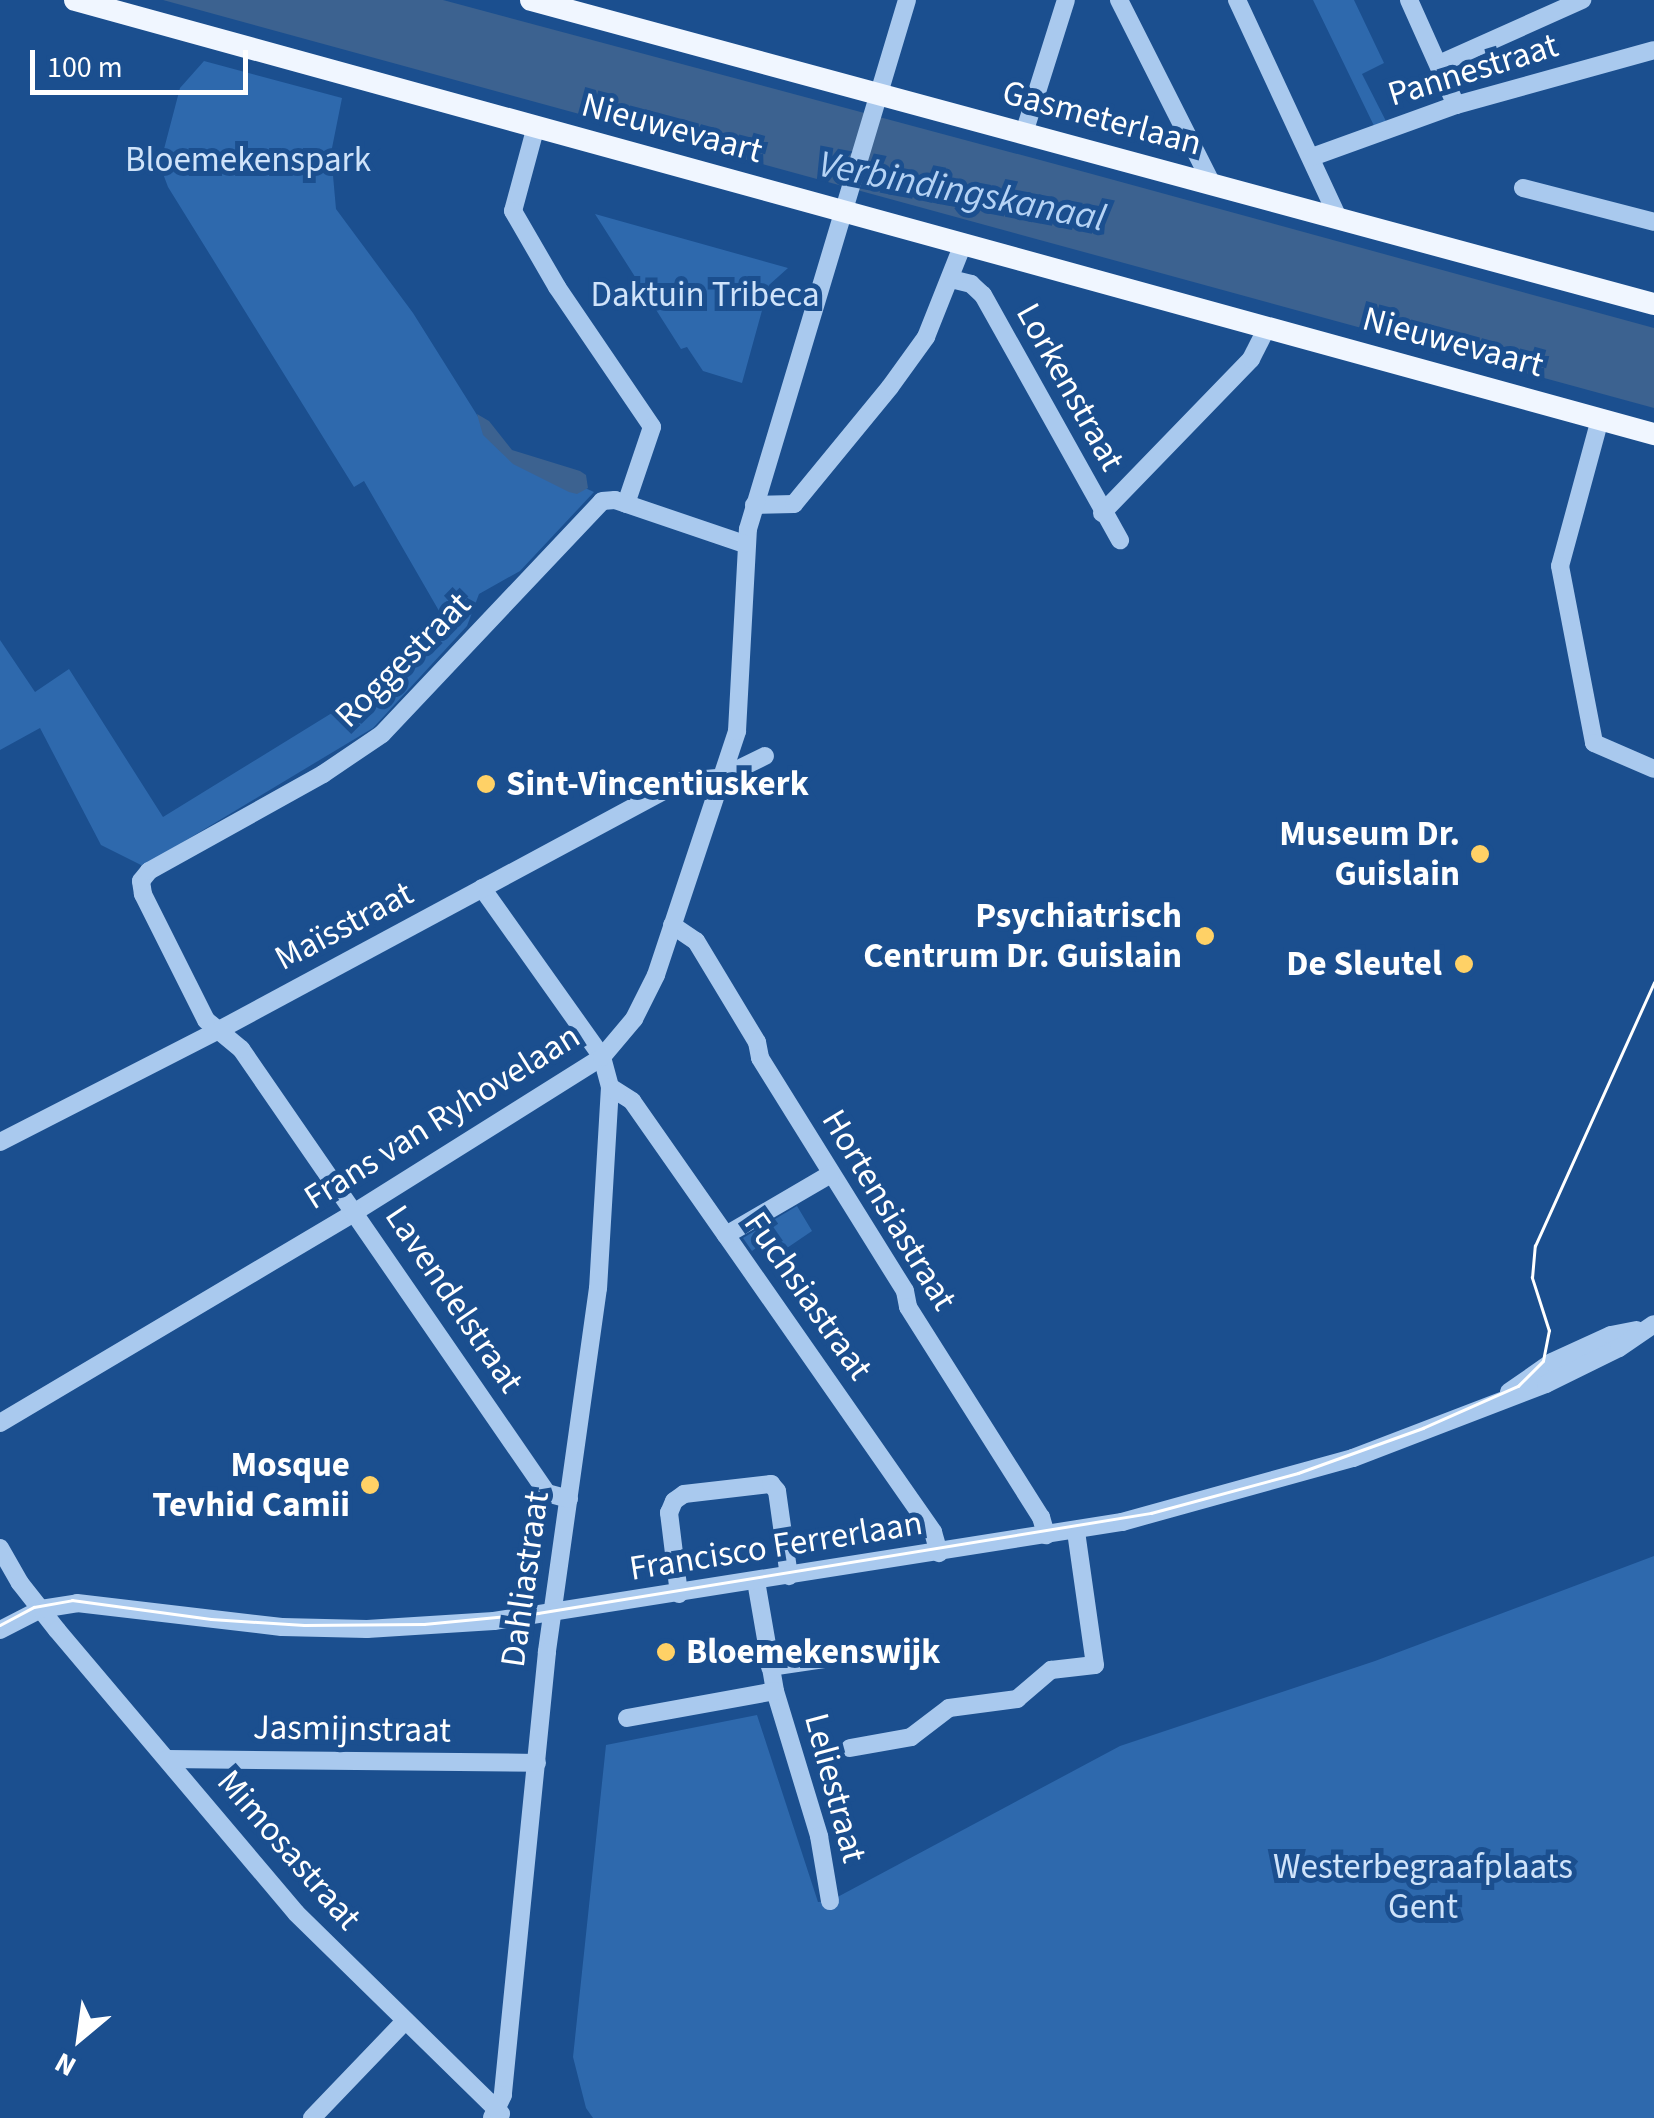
<!DOCTYPE html>
<html>
<head>
<meta charset="utf-8">
<style>
	body { margin:0 }
	#map { position:relative; width:1654px; height:2118px; overflow:hidden; background:#1b4f8f; font-family:"Source Sans 3",sans-serif }
	div>[style] { position:absolute }
	.green>* { inset:0; background:#2e69ad }
	.water>* { inset:0; background:#3c6290 }
	.minor>* { height:18px; margin:-9px; padding:0 9px; transform-origin:9px; border-radius:9px; background:#a9c9ee }
	.major>* { height:22px; margin:-11px; padding:0 11px; transform-origin:11px; border-radius:11px; background:#f0f6ff }
	.tram>* { height:2.5px; margin:-1.25px; padding:0 1.25px; transform-origin:1.25px; border-radius:1.25px; background:#fff }
	.dots>* { width:28px; height:28px; translate:-50% -50%; box-sizing:border-box; border:5px solid #1b4f8f; border-radius:50% }
	span { translate:-50% -50%; white-space:nowrap; text-align:center; line-height:1.15; -webkit-text-stroke:10px #1b4f8f; paint-order:stroke }
	.street-label { font-size:35px; color:#fff }
	.park-label { font-size:35px; color:#cfe3fa }
	.poi-label { font-size:35px; color:#fff; font-weight:700 }
	.left { translate:0 -50%; text-align:left }
	.right { translate:-100% -50%; text-align:right }
	.water-label { font-size:38px; color:#b5d3f5; font-style:italic }
	.north { position:absolute; left:30px; top:1988px; width:100px; height:100px; -webkit-text-stroke:8px #1b4f8f; paint-order:stroke; rotate:209deg; font-size:28px; font-weight:700; line-height:40px; text-align:center; color:#fff }
	.north::after { content:''; display:block; margin:auto; width:35px; height:45px; background:#fff; clip-path:polygon(50% 0,100% 100%,50% 72%,0 100%) }
	.scale { position:absolute; left:30px; top:50px; width:218px; height:45px; box-sizing:border-box; border:5px solid #fff; border-top:0; padding-left:12px; font-size:30px; line-height:35px; white-space:nowrap; color:#fff; -webkit-text-stroke:8px #1b4f8f; paint-order:stroke }
</style>
</head>
<body>
<div id="map">
	<div class="green">
		<i style="clip-path:polygon(1313px 0,1354px 0,1384px 63px,1362px 74px,1390px 129px,1378px 134px)"></i>
		<i style="clip-path:polygon(204px 61px,342px 98px,331px 153px,336px 209px,413px 313px,499px 450px,594px 492px,520px 571px,479px 594px,467px 626px,373px 728px,143px 866px,101px 845px,40px 728px,0 750px,0 640px,35px 692px,69px 669px,163px 817px,400px 671px,423px 653px,446px 623px,364px 481px,354px 487px,168px 187px,162px 171px,164px 149px,180px 88px)"></i>
		<i style="clip-path:polygon(595px 214px,788px 268px,769px 285px,742px 383px,703px 371px,687px 347px,681px 349px)"></i>
		<i style="clip-path:polygon(797px 1206px,812px 1231px,784px 1250px,774px 1235px,752px 1251px,743px 1238px)"></i>
		<i style="clip-path:polygon(1654px 1556px,1654px 2118px,593px 2118px,586px 2108px,573px 2057px,606px 1745px,757px 1715px,818px 1902px,830px 1901px,1120px 1746px,1375px 1661px)"></i>
	</div>
	<div class="water">
		<i style="clip-path:polygon(163px 0,443px 0,1092px 174px,1654px 328px,1654px 408px)"></i>
		<i style="clip-path:polygon(477px 414px,489px 421px,512px 450px,580px 471px,586px 475px,588px 488px,577px 494px,569px 492px,513px 464px,483px 435px)"></i>
	</div>
	<div class="minor">
		<i style="left:1119px;top:0;width:206px;rotate:63.2deg"></i>
		<i style="left:1237px;top:0;width:240px;rotate:65.1deg"></i>
		<i style="left:1409px;top:0;width:115px;rotate:65.9deg"></i>
		<i style="left:1439px;top:64px;width:157px;rotate:-24.1deg"></i>
		<i style="left:536px;top:126px;width:88px;rotate:105.1deg"></i>
		<i style="left:513px;top:211px;width:88px;rotate:59.9deg"></i>
		<i style="left:557px;top:287px;width:169px;rotate:55.8deg"></i>
		<i style="left:652px;top:427px;width:81px;rotate:108.7deg"></i>
		<i style="left:1024px;top:133px;width:139px;rotate:-72.5deg"></i>
		<i style="left:1312px;top:157px;width:153px;rotate:-19.9deg"></i>
		<i style="left:1456px;top:105px;width:205px;rotate:-15.5deg"></i>
		<i style="left:1523px;top:188px;width:135px;rotate:14.5deg"></i>
		<i style="left:951px;top:279px;width:21px;rotate:14deg"></i>
		<i style="left:971px;top:284px;width:16px;rotate:43deg"></i>
		<i style="left:983px;top:295px;width:281px;rotate:60.8deg"></i>
		<i style="left:1600px;top:419px;width:152px;rotate:105.2deg"></i>
		<i style="left:1560px;top:566px;width:180px;rotate:79.1deg"></i>
		<i style="left:1594px;top:743px;width:65px;rotate:23.4deg"></i>
		<i style="left:754px;top:505px;width:40px;rotate:-1.4deg"></i>
		<i style="left:794px;top:504px;width:151px;rotate:-50.6deg"></i>
		<i style="left:890px;top:387px;width:62px;rotate:-54.2deg"></i>
		<i style="left:926px;top:337px;width:100px;rotate:-68.3deg"></i>
		<i style="left:1102px;top:513px;width:214px;rotate:-45.9deg"></i>
		<i style="left:1251px;top:359px;width:36px;rotate:-63deg"></i>
		<i style="left:482px;top:888px;width:207px;rotate:54.6deg"></i>
		<i style="left:602px;top:1057px;width:31px;rotate:75deg"></i>
		<i style="left:610px;top:1087px;width:201px;rotate:93.4deg"></i>
		<i style="left:598px;top:1288px;width:368px;rotate:98deg"></i>
		<i style="left:547px;top:1652px;width:445px;rotate:95.7deg"></i>
		<i style="left:503px;top:2095px;width:25px;rotate:116deg"></i>
		<i style="left:672px;top:925px;width:29px;rotate:34deg"></i>
		<i style="left:696px;top:941px;width:118px;rotate:58.9deg"></i>
		<i style="left:757px;top:1042px;width:16px;rotate:79deg"></i>
		<i style="left:760px;top:1058px;width:274px;rotate:58.1deg"></i>
		<i style="left:905px;top:1291px;width:16px;rotate:79deg"></i>
		<i style="left:908px;top:1307px;width:249px;rotate:57.7deg"></i>
		<i style="left:1041px;top:1517px;width:19px;rotate:74deg"></i>
		<i style="left:610px;top:1087px;width:26px;rotate:32deg"></i>
		<i style="left:632px;top:1101px;width:164px;rotate:55deg"></i>
		<i style="left:726px;top:1235px;width:362px;rotate:55.1deg"></i>
		<i style="left:933px;top:1532px;width:22px;rotate:74deg"></i>
		<i style="left:0;top:1142px;width:248px;rotate:-27.1deg"></i>
		<i style="left:221px;top:1029px;width:523px;rotate:-28.28deg"></i>
		<i style="left:682px;top:781px;width:38px;rotate:-5deg"></i>
		<i style="left:720px;top:778px;width:50px;rotate:-26.1deg"></i>
		<i style="left:726px;top:1235px;width:121px;rotate:-30.2deg"></i>
		<i style="left:1509px;top:1392px;width:52px;rotate:-34.9deg"></i>
		<i style="left:1552px;top:1362px;width:65px;rotate:-24.6deg"></i>
		<i style="left:1611px;top:1335px;width:26px;rotate:-11deg"></i>
		<i style="left:0;top:1423px;width:413px;rotate:-30.7deg"></i>
		<i style="left:355px;top:1212px;width:292px;rotate:-32.1deg"></i>
		<i style="left:602px;top:1057px;width:50px;rotate:-49.9deg"></i>
		<i style="left:634px;top:1019px;width:49px;rotate:-63.4deg"></i>
		<i style="left:656px;top:975px;width:257px;rotate:-71.6deg"></i>
		<i style="left:737px;top:731px;width:202px;rotate:-86.9deg"></i>
		<i style="left:748px;top:529px;width:552px;rotate:-73.27deg"></i>
		<i style="left:569px;top:1499px;width:23px;rotate:-165deg"></i>
		<i style="left:547px;top:1493px;width:539px;rotate:-124.57deg"></i>
		<i style="left:241px;top:1049px;width:45px;rotate:-140.4deg"></i>
		<i style="left:206px;top:1020px;width:141px;rotate:-116.6deg"></i>
		<i style="left:143px;top:894px;width:13px;rotate:-99deg"></i>
		<i style="left:141px;top:881px;width:13px;rotate:-51deg"></i>
		<i style="left:149px;top:871px;width:199px;rotate:-29.1deg"></i>
		<i style="left:323px;top:774px;width:71px;rotate:-34.1deg"></i>
		<i style="left:382px;top:734px;width:320px;rotate:-46.6deg"></i>
		<i style="left:602px;top:501px;width:13px;rotate:-4deg"></i>
		<i style="left:615px;top:500px;width:136px;rotate:18.8deg"></i>
		<i style="left:0;top:1548px;width:40px;rotate:60.3deg"></i>
		<i style="left:20px;top:1583px;width:60px;rotate:51.8deg"></i>
		<i style="left:57px;top:1630px;width:370px;rotate:49.8deg"></i>
		<i style="left:296px;top:1913px;width:287px;rotate:44.4deg"></i>
		<i style="left:756px;top:1581px;width:112px;rotate:80.2deg"></i>
		<i style="left:775px;top:1691px;width:152px;rotate:73.1deg"></i>
		<i style="left:819px;top:1836px;width:66px;rotate:80.4deg"></i>
		<i style="left:679px;top:1594px;width:82px;rotate:-97deg"></i>
		<i style="left:669px;top:1513px;width:13px;rotate:-67deg"></i>
		<i style="left:674px;top:1501px;width:12px;rotate:-35deg"></i>
		<i style="left:684px;top:1494px;width:88px;rotate:-6.6deg"></i>
		<i style="left:771px;top:1484px;width:9px;rotate:49deg"></i>
		<i style="left:777px;top:1491px;width:86px;rotate:82deg"></i>
		<i style="left:0;top:1630px;width:46px;rotate:-27.1deg"></i>
		<i style="left:41px;top:1609px;width:36px;rotate:-9deg"></i>
		<i style="left:77px;top:1603px;width:206px;rotate:6.7deg"></i>
		<i style="left:282px;top:1627px;width:85px;rotate:1.3deg"></i>
		<i style="left:367px;top:1629px;width:127px;rotate:-3.6deg"></i>
		<i style="left:494px;top:1621px;width:636px;rotate:-8.96deg"></i>
		<i style="left:1122px;top:1522px;width:240px;rotate:-15.5deg"></i>
		<i style="left:1353px;top:1458px;width:207px;rotate:-21deg"></i>
		<i style="left:1546px;top:1384px;width:81px;rotate:-26.3deg"></i>
		<i style="left:1619px;top:1348px;width:42px;rotate:-34.4deg"></i>
		<i style="left:770px;top:1667px;width:82px;rotate:-8.4deg"></i>
		<i style="left:627px;top:1718px;width:150px;rotate:-10.3deg"></i>
		<i style="left:850px;top:1748px;width:62px;rotate:-10.2deg"></i>
		<i style="left:911px;top:1737px;width:48px;rotate:-37.3deg"></i>
		<i style="left:949px;top:1708px;width:69px;rotate:-7.5deg"></i>
		<i style="left:1017px;top:1699px;width:45px;rotate:-40.5deg"></i>
		<i style="left:1051px;top:1670px;width:44px;rotate:-6.5deg"></i>
		<i style="left:1095px;top:1665px;width:135px;rotate:-98.1deg"></i>
		<i style="left:167px;top:1759px;width:370px;rotate:0.6deg"></i>
		<i style="left:312px;top:2118px;width:133px;rotate:-46.2deg"></i>
	</div>
	<div class="major">
		<i style="left:75px;top:0;width:1638px;rotate:15.37deg"></i>
		<i style="left:531px;top:0;width:1163px;rotate:15.15deg"></i>
	</div>
	<div class="tram">
		<i style="left:0;top:1625px;width:38px;rotate:-28deg"></i>
		<i style="left:34px;top:1607px;width:39px;rotate:-10deg"></i>
		<i style="left:72px;top:1600px;width:140px;rotate:7.8deg"></i>
		<i style="left:211px;top:1619px;width:93px;rotate:3.7deg"></i>
		<i style="left:304px;top:1625px;width:120px;rotate:-0.5deg"></i>
		<i style="left:424px;top:1624px;width:115px;rotate:-5.5deg"></i>
		<i style="left:538px;top:1613px;width:621px;rotate:-9.27deg"></i>
		<i style="left:1151px;top:1513px;width:152px;rotate:-15.2deg"></i>
		<i style="left:1298px;top:1473px;width:133px;rotate:-19.8deg"></i>
		<i style="left:1423px;top:1428px;width:104px;rotate:-23.9deg"></i>
		<i style="left:1518px;top:1386px;width:35px;rotate:-45deg"></i>
		<i style="left:1543px;top:1361px;width:31px;rotate:-79deg"></i>
		<i style="left:1549px;top:1331px;width:56px;rotate:-107.8deg"></i>
		<i style="left:1532px;top:1278px;width:32px;rotate:-85deg"></i>
		<i style="left:1535px;top:1246px;width:289px;rotate:-65.7deg"></i>
	</div>
	<div class="dots">
		<i style="left:486px;top:784px;background:#ffd166"></i>
		<i style="left:1480px;top:854px;background:#ffd166"></i>
		<i style="left:1205px;top:936px;background:#ffd166"></i>
		<i style="left:1464px;top:964px;background:#ffd166"></i>
		<i style="left:370px;top:1485px;background:#ffd166"></i>
		<i style="left:666px;top:1652px;background:#ffd166"></i>
	</div>
	<div class="street-label">
		<span style="left:1473px;top:70px;rotate:-17deg">Pannestraat</span>
		<span style="left:1102px;top:118px;rotate:15deg">Gasmeterlaan</span>
		<span style="left:672px;top:128px;rotate:15deg">Nieuwevaart</span>
		<span style="left:1453px;top:342px;rotate:15deg">Nieuwevaart</span>
		<span style="left:1070px;top:387px;rotate:61deg">Lorkenstraat</span>
		<span style="left:403px;top:660px;rotate:-45deg">Roggestraat</span>
		<span style="left:344px;top:926px;rotate:-28deg">Maïsstraat</span>
		<span style="left:442px;top:1117px;rotate:-32deg">Frans van Ryhovelaan</span>
		<span style="left:889px;top:1210px;rotate:59deg">Hortensiastraat</span>
		<span style="left:808px;top:1296px;rotate:55deg">Fuchsiastraat</span>
		<span style="left:454px;top:1299px;rotate:56deg">Lavendelstraat</span>
		<span style="left:776px;top:1546px;rotate:-9deg">Francisco Ferrerlaan</span>
		<span style="left:525px;top:1579px;rotate:-82deg">Dahliastraat</span>
		<span style="left:352px;top:1729px;rotate:1deg">Jasmijnstraat</span>
		<span style="left:835px;top:1788px;rotate:75deg">Leliestraat</span>
		<span style="left:289px;top:1850px;rotate:49deg">Mimosastraat</span>
	</div>
	<div class="park-label">
		<span style="left:248px;top:160px">Bloemekenspark</span>
		<span style="left:705px;top:295px">Daktuin Tribeca</span>
		<span style="left:1423px;top:1887px">Westerbegraafplaats<br>Gent</span>
	</div>
	<div class="poi-label">
		<span class="left" style="left:506px;top:784px">Sint-Vincentiuskerk</span>
		<span class="right" style="left:1460px;top:854px">Museum Dr.<br>Guislain</span>
		<span class="right" style="left:1182px;top:936px">Psychiatrisch<br>Centrum Dr. Guislain</span>
		<span class="right" style="left:1442px;top:964px">De Sleutel</span>
		<span class="right" style="left:350px;top:1485px">Mosque<br>Tevhid Camii</span>
		<span class="left" style="left:686px;top:1652px">Bloemekenswijk</span>
	</div>
	<div class="water-label">
		<span style="left:962px;top:192px;rotate:11deg">Verbindingskanaal</span>
	</div>
	<div class="north">N</div>
	<div class="scale">100 m</div>
</div>
</body>
</html>
